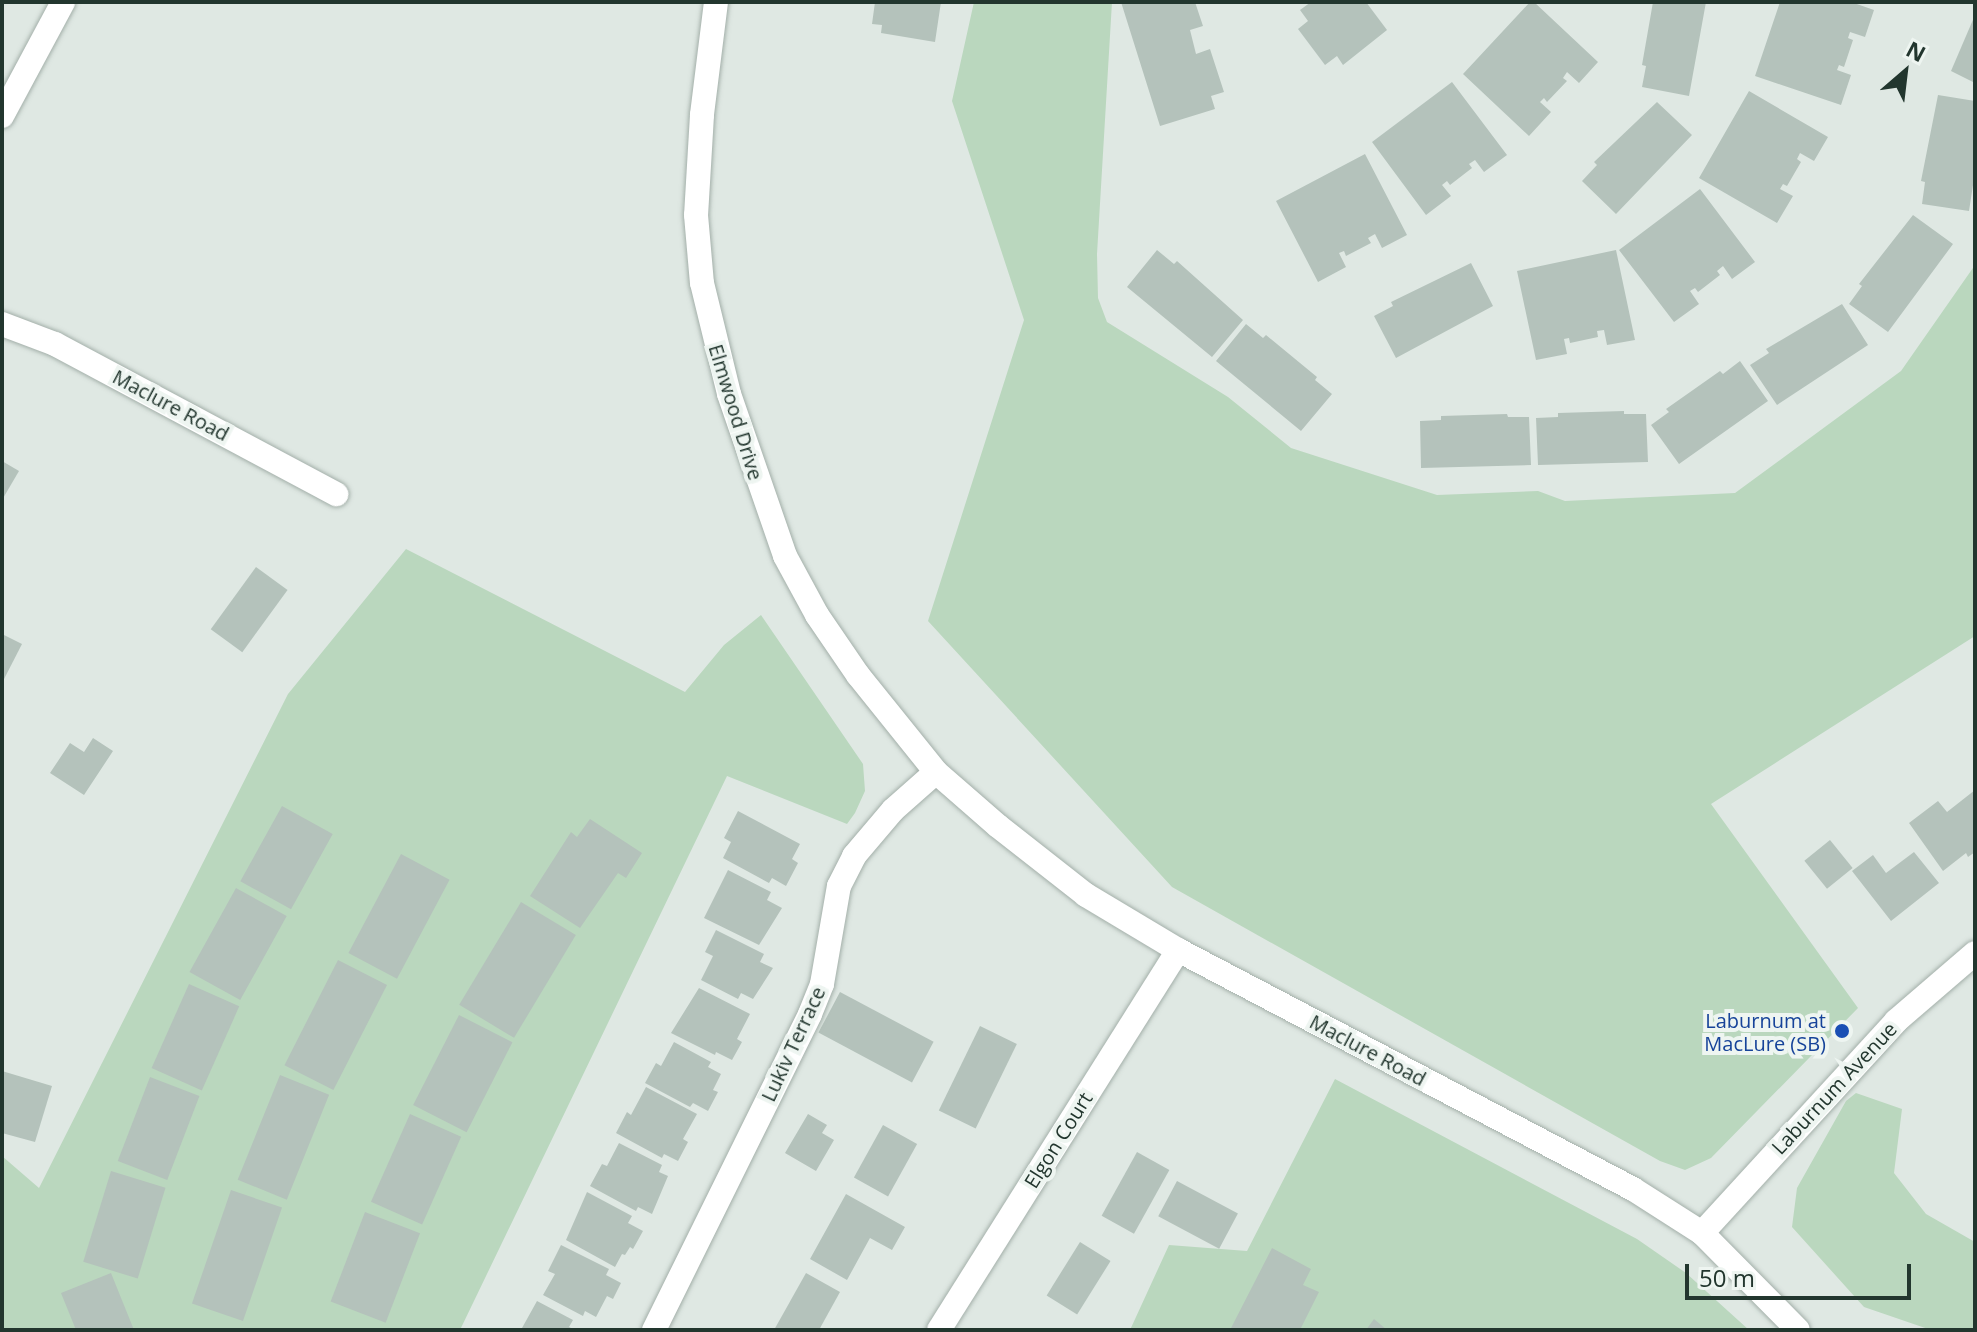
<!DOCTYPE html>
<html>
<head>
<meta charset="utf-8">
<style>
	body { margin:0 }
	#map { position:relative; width:1977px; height:1332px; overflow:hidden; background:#dfe8e3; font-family:"Open Sans",sans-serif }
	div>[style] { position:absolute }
	.green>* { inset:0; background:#bad7be }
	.building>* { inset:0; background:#b4c2bb; transform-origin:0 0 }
	.roads { filter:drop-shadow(0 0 2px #a3afa9) drop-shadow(0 0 2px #a3afa9) }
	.minor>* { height:24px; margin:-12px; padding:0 12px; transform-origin:12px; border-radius:12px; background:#fff }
	.tertiary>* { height:24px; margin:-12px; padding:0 12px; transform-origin:12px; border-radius:12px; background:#fff }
	.dots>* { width:22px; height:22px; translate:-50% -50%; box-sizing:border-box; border:4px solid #eef5f1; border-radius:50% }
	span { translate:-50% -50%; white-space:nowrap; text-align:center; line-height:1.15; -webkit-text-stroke:8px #eef5f1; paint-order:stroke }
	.street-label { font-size:20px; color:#22362e }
	.transit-label { font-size:20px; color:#164399 }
	.right { translate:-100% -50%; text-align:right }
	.frame { position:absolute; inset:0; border:4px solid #22362e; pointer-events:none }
	.north { position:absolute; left:1865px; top:32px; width:80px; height:80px; -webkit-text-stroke:6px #eef5f1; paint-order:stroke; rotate:28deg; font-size:22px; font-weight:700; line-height:32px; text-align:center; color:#22362e }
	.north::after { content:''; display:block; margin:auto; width:28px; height:36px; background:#22362e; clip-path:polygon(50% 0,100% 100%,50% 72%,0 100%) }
	.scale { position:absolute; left:1685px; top:1264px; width:226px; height:36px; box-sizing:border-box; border:4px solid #22362e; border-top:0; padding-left:10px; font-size:24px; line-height:28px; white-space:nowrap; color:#22362e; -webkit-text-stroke:6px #eef5f1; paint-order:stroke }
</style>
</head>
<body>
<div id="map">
	<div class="green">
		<i style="clip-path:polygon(974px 2px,1112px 2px,1097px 254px,1098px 298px,1107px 322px,1228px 397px,1291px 448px,1437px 495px,1538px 491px,1565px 501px,1735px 493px,1901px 371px,1975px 265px,1975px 636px,1711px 804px,1858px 1008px,1711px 1158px,1685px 1170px,1660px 1161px,1172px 887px,928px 621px,1024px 320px,952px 101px)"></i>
		<i style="clip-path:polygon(406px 549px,685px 692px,724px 645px,761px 615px,863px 764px,865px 791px,855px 813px,847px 824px,727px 776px,460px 1330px,2px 1330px,2px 1156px,39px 1188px,288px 694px)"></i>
		<i style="clip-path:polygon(1335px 1079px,1637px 1239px,1686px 1273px,1749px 1330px,1130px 1330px,1169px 1245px,1247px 1251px)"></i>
		<i style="clip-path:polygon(1856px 1093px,1902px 1109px,1894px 1173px,1926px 1214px,1975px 1242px,1975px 1330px,1931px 1330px,1864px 1307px,1792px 1227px,1797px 1188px,1846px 1101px)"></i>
	</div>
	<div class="building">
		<i style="clip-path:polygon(875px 2px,941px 2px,935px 42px,881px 33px,882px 25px,872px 24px)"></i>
		<i style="clip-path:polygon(1121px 2px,1195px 2px,1203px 26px,1190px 30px,1196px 54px,1210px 49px,1224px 92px,1211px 96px,1215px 109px,1160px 126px)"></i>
		<i style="clip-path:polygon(1311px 2px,1366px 2px,1387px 30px,1343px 65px,1337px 56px,1325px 65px,1298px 29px,1308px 21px,1300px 10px)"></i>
		<i style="clip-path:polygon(1530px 2px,1534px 2px,1598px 62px,1579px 83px,1567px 72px,1563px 78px,1567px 81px,1547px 102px,1544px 98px,1540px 102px,1551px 112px,1529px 136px,1463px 74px)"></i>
		<i style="clip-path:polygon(1653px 2px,1706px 2px,1689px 96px,1642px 87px,1646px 66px,1642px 65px)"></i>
		<i style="clip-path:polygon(1780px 2px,1851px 2px,1874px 10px,1865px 37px,1850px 32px,1848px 38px,1853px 40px,1844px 67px,1839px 65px,1837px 70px,1851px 75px,1841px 105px,1755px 76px)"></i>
		<i style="clip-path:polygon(1975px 15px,1975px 83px,1951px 71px)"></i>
		<i style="clip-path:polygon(1452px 82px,1507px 155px,1484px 172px,1475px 160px,1469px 164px,1472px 168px,1450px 185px,1447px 181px,1442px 185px,1451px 196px,1426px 215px,1372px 142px)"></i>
		<i style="clip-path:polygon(1749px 91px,1828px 137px,1814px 161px,1800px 153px,1797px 159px,1801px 162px,1787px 186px,1783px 184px,1780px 189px,1793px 196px,1777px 223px,1699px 178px)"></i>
		<i style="clip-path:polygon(1938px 95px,1975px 101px,1975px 172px,1969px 211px,1922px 204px,1925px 182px,1921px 181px)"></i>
		<i style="clip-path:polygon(1657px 102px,1692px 135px,1616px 214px,1582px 181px,1597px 165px,1594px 162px)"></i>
		<i style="clip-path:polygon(1365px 154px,1407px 235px,1382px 248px,1375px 234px,1368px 238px,1371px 243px,1346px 256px,1344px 251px,1339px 253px,1346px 267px,1318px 282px,1276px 201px)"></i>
		<i style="clip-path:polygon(1700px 189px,1755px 262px,1732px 279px,1723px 266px,1717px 271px,1720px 275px,1698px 292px,1695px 288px,1690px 291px,1699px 304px,1674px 322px,1619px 250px)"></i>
		<i style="clip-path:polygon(1913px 215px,1953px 244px,1888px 332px,1849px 304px,1862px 286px,1859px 284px)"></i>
		<i style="clip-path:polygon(1157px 250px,1174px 264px,1177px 261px,1243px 320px,1212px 357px,1127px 287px)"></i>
		<i style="clip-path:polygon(1616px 250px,1635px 340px,1607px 345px,1604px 330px,1597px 331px,1598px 337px,1570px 343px,1569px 338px,1564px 339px,1567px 354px,1536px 360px,1517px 271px)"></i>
		<i style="clip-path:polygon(1471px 263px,1493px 306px,1396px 358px,1374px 316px,1393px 306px,1391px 302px)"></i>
		<i style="clip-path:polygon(1842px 304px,1868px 345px,1777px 405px,1750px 365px,1769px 353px,1766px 349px)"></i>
		<i style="clip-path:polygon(1246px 324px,1263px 338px,1266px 335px,1317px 377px,1315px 380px,1332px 394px,1301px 431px,1216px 361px)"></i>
		<i style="clip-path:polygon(1740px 361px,1768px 401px,1679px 464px,1651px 425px,1669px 412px,1666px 409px,1720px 371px,1723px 374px)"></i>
		<i style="clip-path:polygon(1624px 411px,1624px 414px,1646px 414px,1648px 462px,1538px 465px,1536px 418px,1558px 417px,1558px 413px)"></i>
		<i style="clip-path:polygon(1507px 414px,1508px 417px,1529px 417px,1531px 465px,1421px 468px,1420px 421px,1441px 420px,1441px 416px)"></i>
		<i style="clip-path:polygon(2px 461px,19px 471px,2px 500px)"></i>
		<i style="left:256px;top:567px;width:39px;height:77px;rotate:36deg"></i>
		<i style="clip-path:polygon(2px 634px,22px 644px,2px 683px)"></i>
		<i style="clip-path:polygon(93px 738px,113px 751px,84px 795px,50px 773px,70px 743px,84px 752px)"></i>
		<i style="clip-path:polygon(1975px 790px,1975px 852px,1968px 857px,1966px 853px,1943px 871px,1909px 823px,1938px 801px,1947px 812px)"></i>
		<i style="left:282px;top:806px;width:58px;height:86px;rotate:29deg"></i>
		<i style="clip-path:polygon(738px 811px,800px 844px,792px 859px,798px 863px,786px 886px,772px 878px,769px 883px,723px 858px,731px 842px,724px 838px)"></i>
		<i style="clip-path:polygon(590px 819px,642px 853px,626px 878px,618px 873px,580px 928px,530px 896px,571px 832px,577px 837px)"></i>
		<i style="left:1830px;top:840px;width:36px;height:33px;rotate:51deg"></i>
		<i style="clip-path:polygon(1914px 852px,1939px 883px,1891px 921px,1852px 871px,1873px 855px,1886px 873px)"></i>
		<i style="left:401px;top:854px;width:55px;height:112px;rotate:28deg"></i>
		<i style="clip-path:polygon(728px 870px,771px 892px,767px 900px,782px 908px,759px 945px,704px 918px)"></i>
		<i style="left:236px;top:888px;width:58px;height:96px;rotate:29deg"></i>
		<i style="left:521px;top:902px;width:64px;height:120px;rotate:31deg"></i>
		<i style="clip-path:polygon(716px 930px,764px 954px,760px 962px,773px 968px,753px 999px,741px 993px,738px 999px,701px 980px,713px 956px,705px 952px)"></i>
		<i style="left:338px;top:960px;width:55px;height:118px;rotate:27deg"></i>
		<i style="left:189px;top:984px;width:55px;height:92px;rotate:24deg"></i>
		<i style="clip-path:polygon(699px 988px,750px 1014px,737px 1039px,742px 1042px,732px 1060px,716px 1052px,715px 1055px,671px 1033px)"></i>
		<i style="left:840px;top:992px;width:106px;height:46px;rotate:28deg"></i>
		<i style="left:459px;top:1015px;width:60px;height:101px;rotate:27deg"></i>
		<i style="left:980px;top:1026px;width:41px;height:94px;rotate:26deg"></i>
		<i style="clip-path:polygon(674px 1042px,711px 1062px,708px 1067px,721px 1074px,713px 1090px,718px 1092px,708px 1111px,693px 1103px,690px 1107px,645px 1083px,656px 1063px,661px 1066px)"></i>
		<i style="clip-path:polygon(2px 1071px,52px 1086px,35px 1142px,2px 1133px)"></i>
		<i style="left:280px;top:1075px;width:53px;height:113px;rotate:22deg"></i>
		<i style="left:150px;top:1077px;width:53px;height:90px;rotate:21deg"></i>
		<i style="clip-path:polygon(646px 1087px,697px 1114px,683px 1139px,688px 1142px,678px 1161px,664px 1154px,662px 1158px,616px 1133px,627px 1112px,631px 1115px)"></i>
		<i style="left:410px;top:1114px;width:56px;height:96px;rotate:24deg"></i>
		<i style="clip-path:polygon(808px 1114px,827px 1125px,822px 1133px,834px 1140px,816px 1171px,785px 1153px)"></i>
		<i style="left:883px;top:1125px;width:39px;height:60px;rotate:29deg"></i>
		<i style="clip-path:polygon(619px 1143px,662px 1165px,659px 1172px,668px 1176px,652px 1214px,638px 1207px,636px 1211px,590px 1186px,602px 1164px,607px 1166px)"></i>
		<i style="left:1137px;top:1152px;width:37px;height:73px;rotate:29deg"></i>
		<i style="left:111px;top:1171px;width:57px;height:95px;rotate:17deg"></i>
		<i style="left:1177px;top:1181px;width:69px;height:40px;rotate:28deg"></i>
		<i style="left:231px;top:1190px;width:54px;height:120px;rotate:19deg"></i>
		<i style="clip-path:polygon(587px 1192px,632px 1216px,628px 1223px,643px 1231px,633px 1249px,630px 1247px,625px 1255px,622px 1254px,615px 1267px,566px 1240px)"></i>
		<i style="clip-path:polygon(846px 1194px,905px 1227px,892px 1250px,870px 1238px,847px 1280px,810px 1259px)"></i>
		<i style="left:365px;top:1212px;width:59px;height:96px;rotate:21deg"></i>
		<i style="left:1080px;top:1242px;width:36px;height:63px;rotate:32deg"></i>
		<i style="clip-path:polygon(561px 1245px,609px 1269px,606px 1275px,621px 1283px,613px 1299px,607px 1296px,596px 1317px,585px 1311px,583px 1316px,543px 1295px,555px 1274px,548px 1271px)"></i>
		<i style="clip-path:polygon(1272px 1248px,1311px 1269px,1303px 1285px,1319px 1292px,1300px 1330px,1230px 1330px)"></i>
		<i style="clip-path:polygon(111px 1273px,134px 1330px,76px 1330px,61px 1293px)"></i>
		<i style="clip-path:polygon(806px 1273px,840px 1292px,819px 1330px,774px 1330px)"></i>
		<i style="clip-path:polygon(537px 1301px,573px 1320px,569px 1327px,575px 1330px,518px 1330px,522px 1328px)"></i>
		<i style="clip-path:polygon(1374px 1319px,1387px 1330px,1366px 1330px)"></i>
	</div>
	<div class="roads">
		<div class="minor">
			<i style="left:2px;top:116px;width:129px;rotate:-61.8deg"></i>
			<i style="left:2px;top:324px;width:57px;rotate:20.7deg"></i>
			<i style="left:55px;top:344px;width:319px;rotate:28.1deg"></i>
			<i style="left:654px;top:1330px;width:352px;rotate:-63.7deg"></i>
			<i style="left:810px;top:1014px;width:32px;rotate:-68deg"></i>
			<i style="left:822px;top:984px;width:99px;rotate:-80.2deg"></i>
			<i style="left:839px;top:886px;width:34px;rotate:-63deg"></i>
			<i style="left:854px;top:856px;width:60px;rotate:-49.7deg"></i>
			<i style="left:893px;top:810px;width:57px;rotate:-41.5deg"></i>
			<i style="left:939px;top:1330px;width:449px;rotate:-57.8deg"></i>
		</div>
		<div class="tertiary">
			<i style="left:716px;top:2px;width:114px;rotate:97.1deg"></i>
			<i style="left:702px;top:115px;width:100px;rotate:93.4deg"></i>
			<i style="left:696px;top:215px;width:68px;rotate:85deg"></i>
			<i style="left:702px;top:283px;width:114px;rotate:76.3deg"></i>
			<i style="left:729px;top:394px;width:171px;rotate:70.9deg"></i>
			<i style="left:785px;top:556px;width:67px;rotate:61.5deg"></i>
			<i style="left:817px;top:615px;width:73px;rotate:55.7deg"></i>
			<i style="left:858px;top:675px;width:124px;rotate:51.2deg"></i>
			<i style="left:936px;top:772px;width:82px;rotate:41.1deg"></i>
			<i style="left:998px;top:826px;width:112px;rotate:38.1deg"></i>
			<i style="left:1086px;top:895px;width:107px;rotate:30.9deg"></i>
			<i style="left:1178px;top:950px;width:514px;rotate:27.71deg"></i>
			<i style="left:1633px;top:1189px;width:82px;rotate:32.5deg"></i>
			<i style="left:1702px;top:1233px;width:136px;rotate:45.3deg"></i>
			<i style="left:1702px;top:1233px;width:287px;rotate:-47.5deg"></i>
			<i style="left:1896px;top:1021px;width:104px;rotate:-40.7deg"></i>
		</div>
	</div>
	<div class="dots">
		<i style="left:1842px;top:1031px;background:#1a4fb4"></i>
	</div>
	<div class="street-label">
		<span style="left:171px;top:405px;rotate:28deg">Maclure Road</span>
		<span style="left:736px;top:412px;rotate:73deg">Elmwood Drive</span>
		<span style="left:793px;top:1044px;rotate:-65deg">Lukiv Terrace</span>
		<span style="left:1368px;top:1050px;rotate:28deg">Maclure Road</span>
		<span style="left:1834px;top:1088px;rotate:-47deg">Laburnum Avenue</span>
		<span style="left:1058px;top:1140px;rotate:-58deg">Elgon Court</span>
	</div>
	<div class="transit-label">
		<span class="right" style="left:1826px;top:1032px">Laburnum at<br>MacLure (SB)</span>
	</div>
	<div class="frame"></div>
	<div class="north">N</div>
	<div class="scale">50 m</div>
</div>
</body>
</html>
